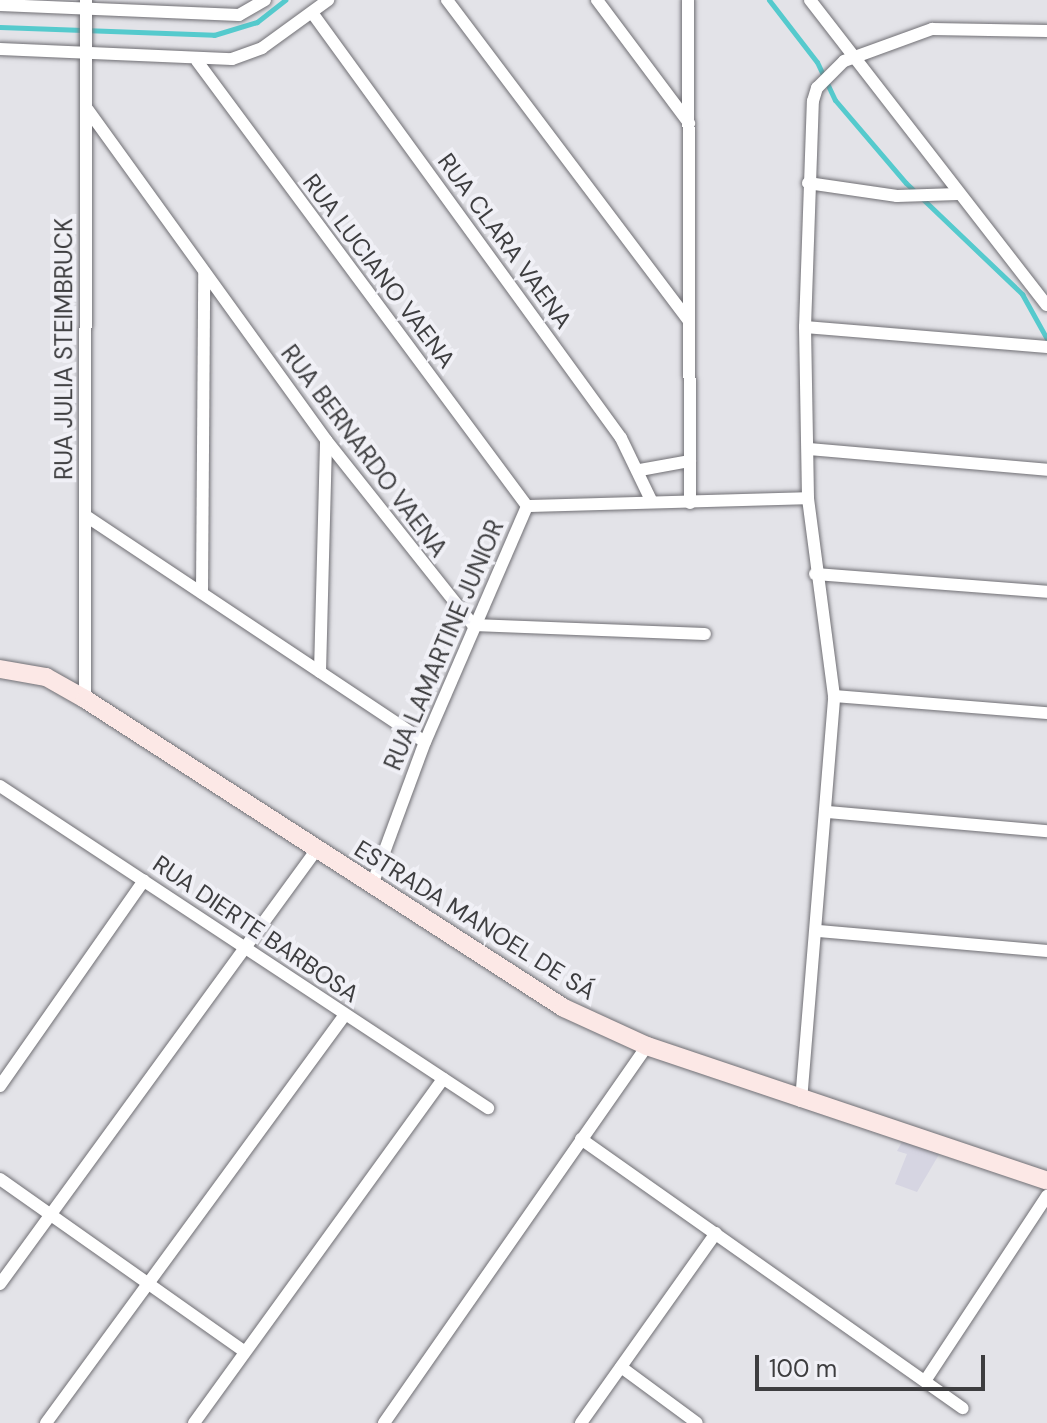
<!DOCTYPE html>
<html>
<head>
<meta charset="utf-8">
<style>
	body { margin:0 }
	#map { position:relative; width:1047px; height:1423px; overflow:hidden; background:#e3e3e8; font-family:"DM Sans",sans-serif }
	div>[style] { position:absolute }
	.built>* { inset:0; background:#d6d5e2 }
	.stream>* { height:5px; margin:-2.5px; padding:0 2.5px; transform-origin:2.5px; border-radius:2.5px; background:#55cacd }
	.roads { filter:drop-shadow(0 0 2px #706f74) drop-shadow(0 0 2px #706f74) }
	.street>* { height:12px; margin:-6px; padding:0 6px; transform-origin:6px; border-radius:6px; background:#fff }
	.secondary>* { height:18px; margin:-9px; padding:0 9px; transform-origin:9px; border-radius:9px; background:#fce8e6 }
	span { translate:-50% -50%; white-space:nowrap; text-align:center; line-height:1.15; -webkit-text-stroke:8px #f0f0f6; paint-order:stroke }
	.street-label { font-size:24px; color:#3d3d3f }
	.scale { position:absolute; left:755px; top:1355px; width:230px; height:36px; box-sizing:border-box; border:4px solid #3d3d3f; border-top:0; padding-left:10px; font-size:24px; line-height:28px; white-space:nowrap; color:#3d3d3f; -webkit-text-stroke:6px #f0f0f6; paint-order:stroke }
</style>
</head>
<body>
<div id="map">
	<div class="built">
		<i style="clip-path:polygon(903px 1140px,941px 1151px,917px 1192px,895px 1184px,907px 1154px,897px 1151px)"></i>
	</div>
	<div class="stream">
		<i style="left:769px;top:0;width:78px;rotate:52.3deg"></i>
		<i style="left:817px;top:62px;width:42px;rotate:64.7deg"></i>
		<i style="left:835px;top:100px;width:109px;rotate:49.5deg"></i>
		<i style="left:906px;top:183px;width:161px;rotate:43.7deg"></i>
		<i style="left:1022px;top:294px;width:51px;rotate:60.9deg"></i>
		<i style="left:0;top:27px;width:214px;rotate:2.1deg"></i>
		<i style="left:214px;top:35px;width:45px;rotate:-16.8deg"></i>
		<i style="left:257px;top:22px;width:36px;rotate:-38deg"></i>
	</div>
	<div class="roads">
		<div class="street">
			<i style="left:447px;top:0;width:401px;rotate:53deg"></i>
			<i style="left:597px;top:0;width:154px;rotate:53.2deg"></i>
			<i style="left:688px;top:0;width:503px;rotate:89.77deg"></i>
			<i style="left:810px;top:0;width:386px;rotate:52.2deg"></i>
			<i style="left:0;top:5px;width:239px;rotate:2.4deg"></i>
			<i style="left:239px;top:15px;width:30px;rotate:-30deg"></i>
			<i style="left:313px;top:14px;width:524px;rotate:54deg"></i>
			<i style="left:621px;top:438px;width:69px;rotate:64.2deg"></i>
			<i style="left:0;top:49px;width:232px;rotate:2.5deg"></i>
			<i style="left:232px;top:59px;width:32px;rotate:-20deg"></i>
			<i style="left:262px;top:48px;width:82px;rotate:-36deg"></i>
			<i style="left:197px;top:61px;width:554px;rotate:53.44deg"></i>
			<i style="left:88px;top:110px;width:407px;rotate:54.2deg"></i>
			<i style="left:326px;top:440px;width:236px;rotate:51.5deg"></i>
			<i style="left:473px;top:625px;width:232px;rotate:2.2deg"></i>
			<i style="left:808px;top:183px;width:90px;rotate:8.3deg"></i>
			<i style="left:897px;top:196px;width:61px;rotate:-1.9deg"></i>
			<i style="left:805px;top:327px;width:243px;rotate:4.7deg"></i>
			<i style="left:809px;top:449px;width:239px;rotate:5deg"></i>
			<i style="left:640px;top:470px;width:51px;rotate:-10.2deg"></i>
			<i style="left:527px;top:506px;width:281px;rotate:-1.6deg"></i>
			<i style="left:86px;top:516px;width:407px;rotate:33.7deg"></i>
			<i style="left:815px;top:574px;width:233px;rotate:4.4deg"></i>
			<i style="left:202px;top:593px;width:320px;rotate:-89.6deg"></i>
			<i style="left:320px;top:672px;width:232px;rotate:-88.5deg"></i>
			<i style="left:834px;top:696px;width:214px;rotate:4.6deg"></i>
			<i style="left:85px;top:699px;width:699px;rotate:-89.92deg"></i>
			<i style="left:0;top:786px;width:585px;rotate:33.42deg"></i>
			<i style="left:828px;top:812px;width:220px;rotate:5deg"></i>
			<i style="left:372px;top:885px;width:153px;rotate:-69.7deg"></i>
			<i style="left:425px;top:742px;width:257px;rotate:-66.6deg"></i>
			<i style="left:819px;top:931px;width:229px;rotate:5deg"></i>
			<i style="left:0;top:1086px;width:251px;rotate:-55deg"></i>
			<i style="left:801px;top:1101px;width:406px;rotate:-85.3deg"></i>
			<i style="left:834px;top:696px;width:200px;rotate:-97.5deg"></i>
			<i style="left:808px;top:498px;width:171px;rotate:-91deg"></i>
			<i style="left:805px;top:327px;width:226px;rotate:-88deg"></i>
			<i style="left:813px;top:101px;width:14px;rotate:-73deg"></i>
			<i style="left:817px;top:88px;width:38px;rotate:-45deg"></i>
			<i style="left:844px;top:61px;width:94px;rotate:-20deg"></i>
			<i style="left:932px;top:29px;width:115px;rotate:1deg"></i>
			<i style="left:581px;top:1139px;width:467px;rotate:35.2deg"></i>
			<i style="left:0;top:1179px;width:299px;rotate:35.2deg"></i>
			<i style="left:0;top:1284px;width:538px;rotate:-53.92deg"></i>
			<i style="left:621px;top:1367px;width:94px;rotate:36.4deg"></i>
			<i style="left:925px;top:1381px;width:222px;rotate:-56.6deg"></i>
			<i style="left:46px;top:1423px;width:504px;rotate:-53.79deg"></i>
			<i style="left:194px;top:1423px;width:425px;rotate:-54.1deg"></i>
			<i style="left:384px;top:1423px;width:460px;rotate:-55.1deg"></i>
			<i style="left:581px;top:1423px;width:233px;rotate:-54.6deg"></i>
		</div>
		<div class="secondary">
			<i style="left:0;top:669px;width:47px;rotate:9.9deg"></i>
			<i style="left:46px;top:677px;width:45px;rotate:29.4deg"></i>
			<i style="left:85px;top:699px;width:570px;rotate:32.83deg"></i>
			<i style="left:564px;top:1008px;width:91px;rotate:24.6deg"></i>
			<i style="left:647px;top:1046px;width:422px;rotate:18.6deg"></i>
		</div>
	</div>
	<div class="street-label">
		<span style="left:505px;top:241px;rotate:54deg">RUA CLARA VAENA</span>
		<span style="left:379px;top:271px;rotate:53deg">RUA LUCIANO VAENA</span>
		<span style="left:64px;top:349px;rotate:-90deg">RUA JULIA STEIMBRUCK</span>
		<span style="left:364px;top:451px;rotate:53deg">RUA BERNARDO VAENA</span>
		<span style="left:444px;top:645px;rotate:-67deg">RUA LAMARTINE JUNIOR</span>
		<span style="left:475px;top:920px;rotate:32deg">ESTRADA MANOEL DE SÁ</span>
		<span style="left:256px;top:929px;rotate:34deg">RUA DIERTE BARBOSA</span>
	</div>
	<div class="scale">100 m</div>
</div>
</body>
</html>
